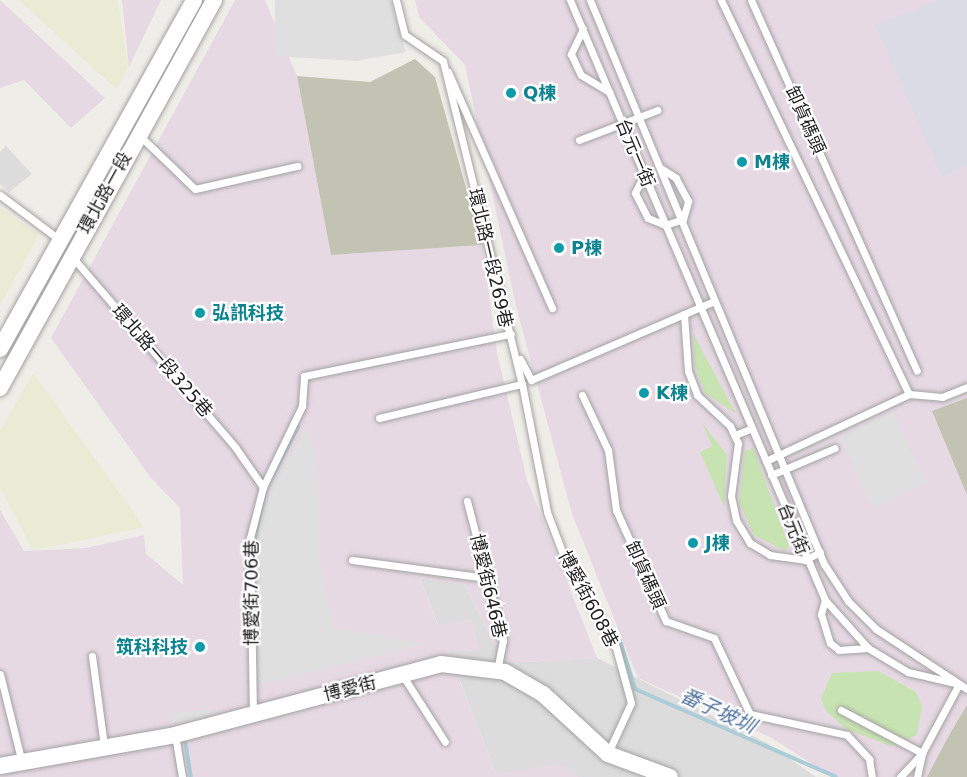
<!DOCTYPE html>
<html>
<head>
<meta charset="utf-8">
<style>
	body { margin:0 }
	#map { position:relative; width:967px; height:777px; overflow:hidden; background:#efede7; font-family:"DejaVu Sans","Noto Sans TC",sans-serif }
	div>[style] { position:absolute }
	.residential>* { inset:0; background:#dddcdc }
	.industrial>* { inset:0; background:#e7d9e4 }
	.construction>* { inset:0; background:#c2c3b3 }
	.farmland>* { inset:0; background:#e9ebd4 }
	.grass>* { inset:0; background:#c8e3b2 }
	.parking>* { inset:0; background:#dfdfdf; transform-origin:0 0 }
	.plaza>* { inset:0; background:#dbdbe5 }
	.stream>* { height:4px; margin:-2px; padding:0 2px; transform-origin:2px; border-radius:2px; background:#acccd8 }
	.roads { filter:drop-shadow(0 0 2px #a3a3a3) drop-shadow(0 0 2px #a3a3a3) }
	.service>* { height:7px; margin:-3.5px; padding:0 3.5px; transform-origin:3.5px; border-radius:3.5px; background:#fff }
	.tertiary>* { height:16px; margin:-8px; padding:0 8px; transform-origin:8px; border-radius:8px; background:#fff }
	.dots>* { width:16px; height:16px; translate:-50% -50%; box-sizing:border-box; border:3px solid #fff; border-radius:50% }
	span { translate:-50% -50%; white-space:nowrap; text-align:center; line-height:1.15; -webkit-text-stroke:4.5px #fff; paint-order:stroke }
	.culture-label { font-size:18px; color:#0d838f; font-weight:700 }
	.left { translate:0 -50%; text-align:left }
	.right { translate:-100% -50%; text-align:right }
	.street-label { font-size:18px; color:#1f1f1f }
	.water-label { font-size:20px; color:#53759e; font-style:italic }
</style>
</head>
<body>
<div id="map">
	<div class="residential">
		<i style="clip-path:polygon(6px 146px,32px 174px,9px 192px,0 184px,0 152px)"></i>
		<i style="clip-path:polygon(420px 578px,465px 585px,504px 663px,597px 658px,767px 743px,816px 777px,565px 777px,552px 767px,496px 774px)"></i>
	</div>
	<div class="industrial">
		<i style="clip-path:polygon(0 0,105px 98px,71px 128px,24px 80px,0 88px)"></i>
		<i style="clip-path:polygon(122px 0,161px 0,129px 67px)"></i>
		<i style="clip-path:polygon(235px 0,265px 0,297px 76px,331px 255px,482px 245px,497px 353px,527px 480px,597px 658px,504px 663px,465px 585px,420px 578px,438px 625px,472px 619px,480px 651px,448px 651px,496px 774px,560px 764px,579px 777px,0 777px,0 510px,24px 551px,86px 548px,144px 535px,146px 554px,183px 585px,180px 508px,151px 478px,51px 338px)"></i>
		<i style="clip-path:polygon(415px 0,967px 0,967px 777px,832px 777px,772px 738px,638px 678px,572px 514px,516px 306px,465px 65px,419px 17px)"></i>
	</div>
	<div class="construction">
		<i style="clip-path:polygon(415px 59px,435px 77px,482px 245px,331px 255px,297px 76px,370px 82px)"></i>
		<i style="clip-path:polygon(967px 398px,967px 495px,932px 411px)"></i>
		<i style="clip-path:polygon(967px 705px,967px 777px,927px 777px,947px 739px)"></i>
	</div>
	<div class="farmland">
		<i style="clip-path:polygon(19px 0,117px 0,129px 67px,116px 89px)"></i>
		<i style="clip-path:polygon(0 208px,39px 234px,0 306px)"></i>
		<i style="clip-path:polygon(33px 373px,144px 527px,33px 550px,0 487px,0 431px)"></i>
	</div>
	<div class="grass">
		<i style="clip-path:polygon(693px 333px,736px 414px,705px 393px,695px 366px)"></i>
		<i style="clip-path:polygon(702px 423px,727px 455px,724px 507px,700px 452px,712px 446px)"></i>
		<i style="clip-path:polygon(753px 448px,789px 546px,785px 551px,754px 535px,739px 502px,745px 451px)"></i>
		<i style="clip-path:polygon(878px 671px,916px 692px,922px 706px,917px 735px,891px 746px,846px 729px,826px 711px,821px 699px,832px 673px)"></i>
	</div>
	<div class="parking">
		<i style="clip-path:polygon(275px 0,390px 0,406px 52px,356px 61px,274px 56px)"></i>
		<i style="left:893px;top:412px;width:78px;height:59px;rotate:65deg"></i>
		<i style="clip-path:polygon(308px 426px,318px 472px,319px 560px,333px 627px,426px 644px,258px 685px,255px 536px,271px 487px)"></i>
		<i style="left:214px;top:709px;width:10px;height:45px;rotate:84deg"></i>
	</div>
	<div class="plaza">
		<i style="clip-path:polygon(938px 0,967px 0,967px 166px,942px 177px,875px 25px)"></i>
	</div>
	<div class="stream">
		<i style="left:253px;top:546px;width:59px;rotate:-77.4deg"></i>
		<i style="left:266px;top:488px;width:69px;rotate:-62.3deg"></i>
		<i style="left:620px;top:641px;width:50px;rotate:72.6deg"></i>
		<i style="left:635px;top:689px;width:219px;rotate:23.6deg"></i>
		<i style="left:185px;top:740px;width:37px;rotate:81deg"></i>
	</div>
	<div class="roads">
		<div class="service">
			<i style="left:396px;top:0;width:36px;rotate:76deg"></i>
			<i style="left:405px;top:35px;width:46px;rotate:34.4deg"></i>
			<i style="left:443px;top:61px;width:333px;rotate:76.3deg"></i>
			<i style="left:522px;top:384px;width:130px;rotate:78.9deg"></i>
			<i style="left:547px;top:512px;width:57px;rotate:69.3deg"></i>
			<i style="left:567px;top:565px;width:92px;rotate:58.7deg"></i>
			<i style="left:615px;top:644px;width:61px;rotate:74.8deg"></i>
			<i style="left:631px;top:703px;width:55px;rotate:114.7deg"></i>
			<i style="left:570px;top:0;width:652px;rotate:66.97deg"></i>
			<i style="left:825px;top:600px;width:64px;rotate:48.1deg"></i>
			<i style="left:868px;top:648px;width:47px;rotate:31deg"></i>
			<i style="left:908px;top:672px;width:52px;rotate:13.2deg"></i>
			<i style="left:590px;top:0;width:611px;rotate:67.47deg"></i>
			<i style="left:824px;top:564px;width:44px;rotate:57deg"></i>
			<i style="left:848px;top:601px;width:40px;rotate:45deg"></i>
			<i style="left:876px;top:629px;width:109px;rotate:33.4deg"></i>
			<i style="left:721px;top:0;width:437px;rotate:64.5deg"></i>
			<i style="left:751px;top:0;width:406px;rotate:65.9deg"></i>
			<i style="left:583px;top:29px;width:28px;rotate:116deg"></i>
			<i style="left:571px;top:54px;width:23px;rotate:65deg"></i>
			<i style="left:581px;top:75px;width:33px;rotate:31deg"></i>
			<i style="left:448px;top:72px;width:258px;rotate:66.2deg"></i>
			<i style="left:140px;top:136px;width:76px;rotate:43.9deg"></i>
			<i style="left:195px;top:189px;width:105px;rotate:-12.7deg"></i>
			<i style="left:579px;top:140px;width:84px;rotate:-21deg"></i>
			<i style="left:644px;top:175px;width:20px;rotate:117deg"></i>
			<i style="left:635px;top:193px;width:28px;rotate:63deg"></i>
			<i style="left:648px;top:218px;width:18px;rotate:22deg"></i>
			<i style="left:665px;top:225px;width:19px;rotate:-18deg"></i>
			<i style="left:683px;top:219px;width:19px;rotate:-74deg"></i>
			<i style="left:688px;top:201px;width:26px;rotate:-118deg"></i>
			<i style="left:676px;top:178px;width:17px;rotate:-147deg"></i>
			<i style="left:0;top:195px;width:75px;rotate:36.9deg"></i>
			<i style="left:74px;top:259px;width:248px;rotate:49.4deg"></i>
			<i style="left:235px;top:447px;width:49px;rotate:55deg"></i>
			<i style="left:684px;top:314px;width:57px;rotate:86deg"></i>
			<i style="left:688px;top:371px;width:26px;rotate:69deg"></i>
			<i style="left:697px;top:395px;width:45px;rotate:43.2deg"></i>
			<i style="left:730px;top:426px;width:19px;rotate:65deg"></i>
			<i style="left:738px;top:443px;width:53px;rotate:97.5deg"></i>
			<i style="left:731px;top:496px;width:25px;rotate:78deg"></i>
			<i style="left:736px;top:520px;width:27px;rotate:59deg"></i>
			<i style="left:750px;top:543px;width:23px;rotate:31deg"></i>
			<i style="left:770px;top:555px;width:35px;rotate:8deg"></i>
			<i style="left:805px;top:560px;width:17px;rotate:-28deg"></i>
			<i style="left:520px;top:359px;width:24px;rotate:62deg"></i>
			<i style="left:531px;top:380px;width:199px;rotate:-23.3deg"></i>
			<i style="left:582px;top:395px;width:61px;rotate:64.7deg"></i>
			<i style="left:608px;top:450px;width:61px;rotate:82.4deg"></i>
			<i style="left:616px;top:510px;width:122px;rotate:65.8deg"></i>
			<i style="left:666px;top:621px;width:51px;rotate:19.5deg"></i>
			<i style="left:714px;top:638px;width:84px;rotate:64.7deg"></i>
			<i style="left:750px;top:714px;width:99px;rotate:12.2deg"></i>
			<i style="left:847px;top:735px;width:33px;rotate:47deg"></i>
			<i style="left:869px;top:759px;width:18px;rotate:81deg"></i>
			<i style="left:379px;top:418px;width:147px;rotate:-13.4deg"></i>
			<i style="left:735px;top:435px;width:18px;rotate:-22deg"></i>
			<i style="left:766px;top:461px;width:158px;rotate:-25.1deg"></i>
			<i style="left:909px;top:394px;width:33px;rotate:5deg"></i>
			<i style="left:942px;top:397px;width:27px;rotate:-22deg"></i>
			<i style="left:771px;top:475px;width:69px;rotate:-22.9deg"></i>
			<i style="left:467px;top:501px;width:144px;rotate:75.5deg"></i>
			<i style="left:503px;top:640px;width:31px;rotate:101deg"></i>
			<i style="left:352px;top:560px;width:136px;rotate:7.6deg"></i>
			<i style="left:825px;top:600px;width:15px;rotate:106deg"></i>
			<i style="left:821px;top:614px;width:30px;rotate:73deg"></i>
			<i style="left:830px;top:643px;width:11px;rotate:38deg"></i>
			<i style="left:839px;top:650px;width:29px;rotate:-4deg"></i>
			<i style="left:92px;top:656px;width:91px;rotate:82.4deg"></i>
			<i style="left:0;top:674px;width:92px;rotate:76.1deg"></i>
			<i style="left:403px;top:676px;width:78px;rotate:57.5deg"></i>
			<i style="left:841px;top:710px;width:92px;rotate:28deg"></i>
			<i style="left:253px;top:713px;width:175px;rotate:-91deg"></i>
			<i style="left:250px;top:538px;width:53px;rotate:-75.7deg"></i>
			<i style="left:263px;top:487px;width:90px;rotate:-64.3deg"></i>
			<i style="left:302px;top:406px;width:30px;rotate:-86deg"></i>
			<i style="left:304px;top:376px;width:211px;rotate:-11.5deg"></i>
			<i style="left:175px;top:735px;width:43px;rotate:80.5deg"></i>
			<i style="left:900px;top:777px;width:33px;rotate:-47deg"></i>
			<i style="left:917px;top:777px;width:25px;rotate:-78deg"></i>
			<i style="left:922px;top:753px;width:78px;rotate:-61.8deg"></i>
		</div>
		<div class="tertiary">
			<i style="left:0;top:349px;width:399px;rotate:-60.9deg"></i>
			<i style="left:0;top:388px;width:443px;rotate:-61.1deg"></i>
			<i style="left:0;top:766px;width:178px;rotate:-10deg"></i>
			<i style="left:175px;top:735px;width:275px;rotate:-14.9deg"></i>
			<i style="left:441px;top:664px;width:64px;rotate:7.1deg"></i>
			<i style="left:505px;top:672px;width:44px;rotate:30.1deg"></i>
			<i style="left:543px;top:694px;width:88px;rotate:42.7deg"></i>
			<i style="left:608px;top:754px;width:66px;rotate:20.4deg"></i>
		</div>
	</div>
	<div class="dots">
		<i style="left:511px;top:93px;background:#0f9aa8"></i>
		<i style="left:742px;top:162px;background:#0f9aa8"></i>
		<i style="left:559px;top:248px;background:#0f9aa8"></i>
		<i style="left:200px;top:313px;background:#0f9aa8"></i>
		<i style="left:644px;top:393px;background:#0f9aa8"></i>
		<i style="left:693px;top:543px;background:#0f9aa8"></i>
		<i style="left:200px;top:647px;background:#0f9aa8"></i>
	</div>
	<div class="culture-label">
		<span class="left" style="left:523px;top:93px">Q棟</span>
		<span class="left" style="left:754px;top:162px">M棟</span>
		<span class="left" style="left:571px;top:248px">P棟</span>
		<span class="left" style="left:212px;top:313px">弘訊科技</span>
		<span class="left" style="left:656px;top:393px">K棟</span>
		<span class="left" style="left:705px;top:543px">J棟</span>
		<span class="right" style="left:188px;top:647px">筑科科技</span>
	</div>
	<div class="street-label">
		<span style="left:805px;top:120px;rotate:66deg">卸貨碼頭</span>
		<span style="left:635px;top:153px;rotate:67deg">台元一街</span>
		<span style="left:105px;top:193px;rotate:-61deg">環北路一段</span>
		<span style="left:490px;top:258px;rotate:77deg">環北路一段269巷</span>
		<span style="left:162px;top:361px;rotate:49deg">環北路一段325巷</span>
		<span style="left:793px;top:529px;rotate:68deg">台元街</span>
		<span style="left:645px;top:575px;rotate:66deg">卸貨碼頭</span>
		<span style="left:488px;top:586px;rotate:77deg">博愛街646巷</span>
		<span style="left:252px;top:593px;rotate:-90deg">博愛街706巷</span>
		<span style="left:588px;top:599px;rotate:62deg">博愛街608巷</span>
		<span style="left:350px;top:689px;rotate:-14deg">博愛街</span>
	</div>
	<div class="water-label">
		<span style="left:718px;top:711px;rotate:25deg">番子坡圳</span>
	</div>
</div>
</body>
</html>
